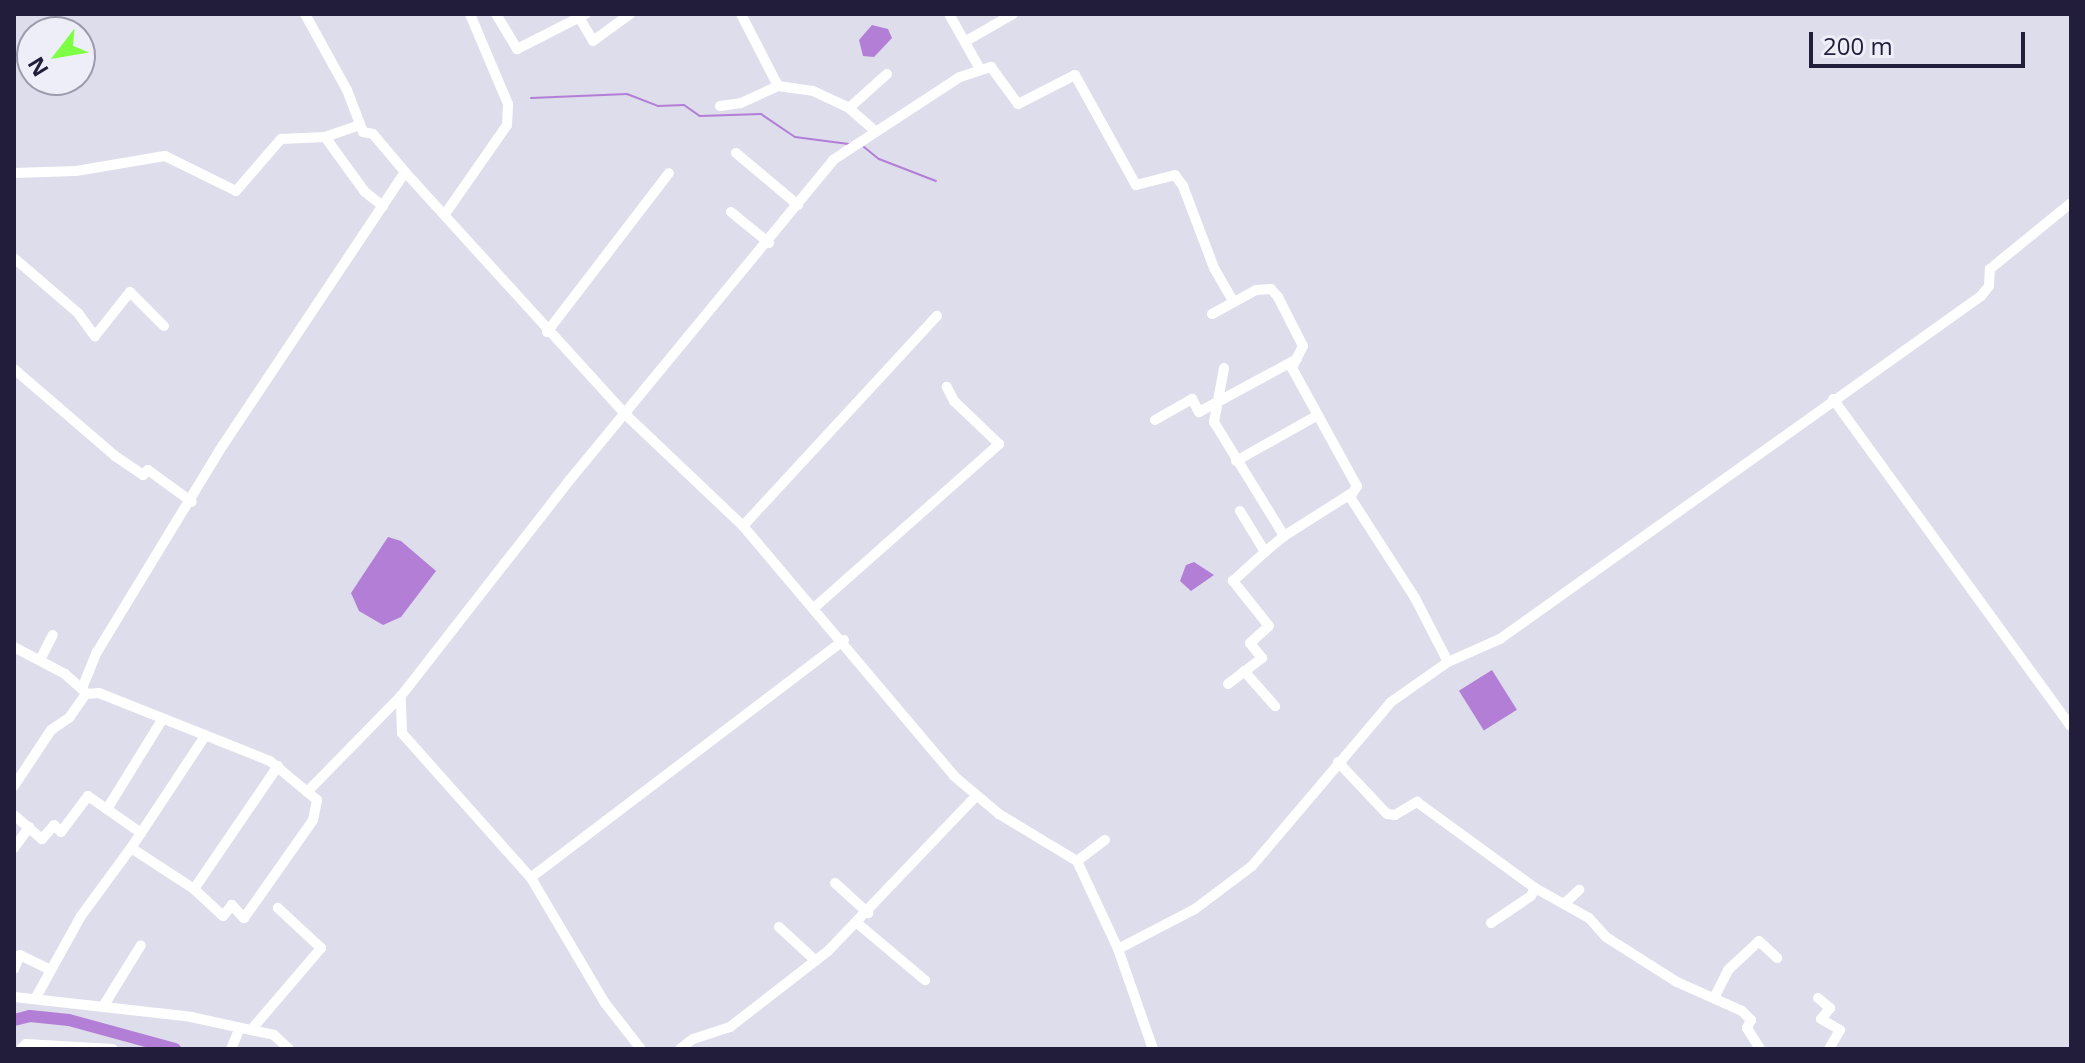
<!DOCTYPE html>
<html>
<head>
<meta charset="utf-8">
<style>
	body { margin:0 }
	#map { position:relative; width:2085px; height:1063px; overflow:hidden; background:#ddddeb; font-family:"Open Sans",sans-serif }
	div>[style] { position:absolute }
	.water>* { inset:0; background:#b37ed6; transform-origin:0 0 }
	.stream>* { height:2px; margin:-1px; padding:0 1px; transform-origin:1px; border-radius:1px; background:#b37ed6 }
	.river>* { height:12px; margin:-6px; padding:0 6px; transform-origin:6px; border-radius:6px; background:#b37ed6 }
	.minor>* { height:10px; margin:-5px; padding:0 5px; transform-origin:5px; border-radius:5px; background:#fff }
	span { translate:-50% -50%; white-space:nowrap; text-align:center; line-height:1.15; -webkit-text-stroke:6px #edeef7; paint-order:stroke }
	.frame { position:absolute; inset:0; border:16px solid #221d3b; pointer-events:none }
	.north { position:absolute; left:16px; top:16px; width:80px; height:80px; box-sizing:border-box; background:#edeef7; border:2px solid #9c9aac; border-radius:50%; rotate:239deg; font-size:22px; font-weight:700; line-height:32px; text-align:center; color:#221d3b }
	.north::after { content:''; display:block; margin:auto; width:28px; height:36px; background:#7eff46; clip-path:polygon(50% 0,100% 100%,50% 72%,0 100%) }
	.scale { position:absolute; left:1809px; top:32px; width:216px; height:36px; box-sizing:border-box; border:4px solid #221d3b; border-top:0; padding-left:10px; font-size:24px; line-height:28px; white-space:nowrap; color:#221d3b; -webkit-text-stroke:6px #edeef7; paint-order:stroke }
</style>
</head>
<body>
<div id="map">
	<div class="water">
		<i style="clip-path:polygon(872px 25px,888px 29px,892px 38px,874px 57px,863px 56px,859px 40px)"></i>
		<i style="clip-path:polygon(388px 537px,401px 541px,436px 571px,401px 617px,383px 625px,359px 611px,351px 593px)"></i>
		<i style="clip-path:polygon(1194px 562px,1214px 575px,1191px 591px,1180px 581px,1186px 565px)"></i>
		<i style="left:1492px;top:670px;width:47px;height:39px;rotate:58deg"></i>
	</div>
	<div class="stream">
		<i style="left:531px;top:98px;width:96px;rotate:-2.4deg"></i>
		<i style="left:627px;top:94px;width:33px;rotate:21deg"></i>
		<i style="left:658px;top:106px;width:26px;rotate:-2deg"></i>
		<i style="left:684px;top:105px;width:19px;rotate:35deg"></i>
		<i style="left:700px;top:116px;width:61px;rotate:-1.9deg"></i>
		<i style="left:761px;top:114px;width:41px;rotate:34.1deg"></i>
		<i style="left:795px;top:137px;width:54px;rotate:7.4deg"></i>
		<i style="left:864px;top:147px;width:19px;rotate:39deg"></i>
		<i style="left:879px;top:159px;width:61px;rotate:21.1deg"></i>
	</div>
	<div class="river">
		<i style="left:14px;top:1020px;width:16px;rotate:-14deg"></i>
		<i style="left:30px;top:1016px;width:39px;rotate:6deg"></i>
		<i style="left:69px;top:1020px;width:110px;rotate:15.3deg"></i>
	</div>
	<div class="minor">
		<i style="left:305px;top:14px;width:87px;rotate:61.1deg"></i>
		<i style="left:347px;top:90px;width:45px;rotate:69.1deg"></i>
		<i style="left:363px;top:132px;width:10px;rotate:11deg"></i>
		<i style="left:373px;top:134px;width:50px;rotate:49.9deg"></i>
		<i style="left:496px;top:14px;width:41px;rotate:59deg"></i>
		<i style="left:517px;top:49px;width:77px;rotate:-26.9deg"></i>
		<i style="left:577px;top:14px;width:31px;rotate:59deg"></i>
		<i style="left:593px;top:41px;width:46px;rotate:-36.1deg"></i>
		<i style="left:741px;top:14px;width:81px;rotate:62.8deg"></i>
		<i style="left:778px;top:86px;width:35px;rotate:8deg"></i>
		<i style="left:813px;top:91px;width:40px;rotate:25deg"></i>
		<i style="left:949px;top:14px;width:63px;rotate:60.6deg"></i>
		<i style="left:966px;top:41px;width:54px;rotate:-29.9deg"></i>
		<i style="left:720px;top:106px;width:21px;rotate:-8deg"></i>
		<i style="left:741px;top:103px;width:41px;rotate:-24.7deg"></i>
		<i style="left:874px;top:130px;width:33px;rotate:-139deg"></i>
		<i style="left:849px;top:108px;width:51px;rotate:-41.8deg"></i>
		<i style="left:325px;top:137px;width:68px;rotate:54deg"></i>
		<i style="left:365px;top:192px;width:23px;rotate:38deg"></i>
		<i style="left:736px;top:153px;width:81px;rotate:40deg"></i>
		<i style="left:14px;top:173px;width:62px;rotate:-1.8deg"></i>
		<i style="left:76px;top:171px;width:90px;rotate:-9.6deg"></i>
		<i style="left:165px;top:156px;width:79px;rotate:26.2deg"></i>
		<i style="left:236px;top:191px;width:69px;rotate:-49.1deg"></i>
		<i style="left:281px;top:139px;width:44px;rotate:-2.6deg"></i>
		<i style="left:325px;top:137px;width:36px;rotate:-19deg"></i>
		<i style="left:731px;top:212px;width:49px;rotate:39.2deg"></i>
		<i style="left:445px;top:214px;width:108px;rotate:-55.1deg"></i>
		<i style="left:507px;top:125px;width:21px;rotate:-87deg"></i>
		<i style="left:508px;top:104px;width:98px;rotate:-112.9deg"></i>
		<i style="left:14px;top:258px;width:84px;rotate:40.7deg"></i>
		<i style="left:78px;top:313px;width:29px;rotate:54deg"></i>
		<i style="left:95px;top:336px;width:56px;rotate:-51.5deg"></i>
		<i style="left:130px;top:292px;width:48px;rotate:45deg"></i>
		<i style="left:1212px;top:314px;width:50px;rotate:-28.6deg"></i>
		<i style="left:1256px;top:290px;width:15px;rotate:-4deg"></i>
		<i style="left:1271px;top:289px;width:11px;rotate:49deg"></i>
		<i style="left:1278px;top:297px;width:55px;rotate:63deg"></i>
		<i style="left:1303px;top:346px;width:25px;rotate:117deg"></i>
		<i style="left:1292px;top:368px;width:135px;rotate:61.2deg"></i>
		<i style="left:1357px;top:486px;width:13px;rotate:122deg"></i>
		<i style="left:1350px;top:497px;width:120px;rotate:57.2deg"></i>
		<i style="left:1415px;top:598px;width:72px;rotate:62.7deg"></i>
		<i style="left:547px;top:332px;width:200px;rotate:-52.5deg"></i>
		<i style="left:1224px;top:368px;width:55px;rotate:100.5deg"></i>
		<i style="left:1214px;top:422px;width:134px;rotate:58.4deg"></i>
		<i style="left:1284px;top:536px;width:80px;rotate:-32.3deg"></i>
		<i style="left:14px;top:369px;width:133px;rotate:40.7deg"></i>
		<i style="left:115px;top:456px;width:34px;rotate:34deg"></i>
		<i style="left:143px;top:475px;width:7px;rotate:-45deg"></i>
		<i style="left:148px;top:470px;width:54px;rotate:36deg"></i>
		<i style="left:1833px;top:399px;width:404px;rotate:54deg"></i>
		<i style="left:1155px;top:420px;width:43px;rotate:-29.6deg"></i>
		<i style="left:1192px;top:399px;width:15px;rotate:62deg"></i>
		<i style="left:1199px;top:412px;width:111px;rotate:-28.4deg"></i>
		<i style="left:1236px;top:461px;width:94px;rotate:-29.3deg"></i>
		<i style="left:1240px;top:511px;width:48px;rotate:58.6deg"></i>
		<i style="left:1265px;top:552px;width:25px;rotate:-40deg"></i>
		<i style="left:743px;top:526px;width:286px;rotate:-47.3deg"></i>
		<i style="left:815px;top:607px;width:246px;rotate:-41.5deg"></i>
		<i style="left:999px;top:444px;width:62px;rotate:-136.3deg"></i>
		<i style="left:954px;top:401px;width:16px;rotate:-117deg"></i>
		<i style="left:844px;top:640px;width:393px;rotate:142.8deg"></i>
		<i style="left:531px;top:878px;width:194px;rotate:-131.7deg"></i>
		<i style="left:402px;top:733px;width:37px;rotate:-92deg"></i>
		<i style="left:401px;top:696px;width:271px;rotate:-52deg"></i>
		<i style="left:568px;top:482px;width:417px;rotate:-50.5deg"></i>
		<i style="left:833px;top:160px;width:152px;rotate:-33.2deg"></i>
		<i style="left:960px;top:77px;width:33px;rotate:-18deg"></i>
		<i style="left:991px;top:67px;width:46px;rotate:53.9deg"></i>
		<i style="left:1018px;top:104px;width:64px;rotate:-27deg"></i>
		<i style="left:1075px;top:75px;width:126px;rotate:61deg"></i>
		<i style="left:1136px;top:185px;width:40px;rotate:-14.4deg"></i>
		<i style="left:1175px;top:175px;width:14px;rotate:54deg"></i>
		<i style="left:1183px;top:186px;width:88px;rotate:69.3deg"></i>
		<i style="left:1214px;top:268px;width:36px;rotate:60deg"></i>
		<i style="left:14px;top:647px;width:58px;rotate:27.9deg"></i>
		<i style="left:65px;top:674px;width:27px;rotate:42deg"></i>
		<i style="left:40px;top:660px;width:28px;rotate:-63deg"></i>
		<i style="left:1244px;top:671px;width:47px;rotate:48.5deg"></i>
		<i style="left:1228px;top:684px;width:43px;rotate:-37.4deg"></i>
		<i style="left:1262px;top:658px;width:19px;rotate:-129deg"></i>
		<i style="left:1250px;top:643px;width:25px;rotate:-42deg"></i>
		<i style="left:1269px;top:626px;width:58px;rotate:-128.7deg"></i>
		<i style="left:1233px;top:581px;width:43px;rotate:-42.2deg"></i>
		<i style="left:83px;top:686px;width:37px;rotate:-68deg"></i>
		<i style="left:97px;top:652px;width:242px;rotate:-58.7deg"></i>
		<i style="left:223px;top:445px;width:328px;rotate:-56.3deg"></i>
		<i style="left:405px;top:172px;width:327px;rotate:47.7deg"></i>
		<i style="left:625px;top:414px;width:163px;rotate:43.5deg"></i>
		<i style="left:743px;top:526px;width:327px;rotate:49.8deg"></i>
		<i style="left:954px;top:776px;width:59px;rotate:40.2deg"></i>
		<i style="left:999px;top:814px;width:91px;rotate:31.1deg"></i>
		<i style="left:1077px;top:861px;width:97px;rotate:65deg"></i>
		<i style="left:1338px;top:762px;width:71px;rotate:46.7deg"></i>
		<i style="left:1387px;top:814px;width:8px;rotate:7deg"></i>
		<i style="left:1395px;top:815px;width:26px;rotate:-31deg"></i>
		<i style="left:1417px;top:802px;width:146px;rotate:36.1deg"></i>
		<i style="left:1535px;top:888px;width:62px;rotate:29.1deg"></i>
		<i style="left:1589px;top:918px;width:25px;rotate:48deg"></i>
		<i style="left:1606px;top:937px;width:84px;rotate:32.4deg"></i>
		<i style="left:1677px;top:982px;width:71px;rotate:24deg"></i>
		<i style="left:1742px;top:1011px;width:13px;rotate:45deg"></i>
		<i style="left:1751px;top:1020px;width:9px;rotate:117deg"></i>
		<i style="left:1747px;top:1028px;width:25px;rotate:58deg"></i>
		<i style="left:14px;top:786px;width:67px;rotate:-56.5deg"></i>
		<i style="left:51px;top:730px;width:22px;rotate:-34deg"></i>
		<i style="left:69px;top:718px;width:29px;rotate:-55deg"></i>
		<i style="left:86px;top:694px;width:13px;rotate:-4deg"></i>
		<i style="left:99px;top:693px;width:184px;rotate:21.7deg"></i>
		<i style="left:270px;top:761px;width:61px;rotate:39.7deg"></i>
		<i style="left:317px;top:800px;width:20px;rotate:101deg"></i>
		<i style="left:313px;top:820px;width:120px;rotate:125.1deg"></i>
		<i style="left:244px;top:918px;width:18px;rotate:-133deg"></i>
		<i style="left:232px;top:905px;width:14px;rotate:129deg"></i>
		<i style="left:223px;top:916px;width:40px;rotate:-137deg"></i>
		<i style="left:194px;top:889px;width:75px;rotate:-146.9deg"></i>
		<i style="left:131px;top:848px;width:134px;rotate:-56.5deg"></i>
		<i style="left:307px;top:792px;width:134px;rotate:-45.6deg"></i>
		<i style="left:107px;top:809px;width:105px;rotate:-58.3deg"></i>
		<i style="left:14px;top:815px;width:37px;rotate:41deg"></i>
		<i style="left:42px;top:839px;width:18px;rotate:-49deg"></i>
		<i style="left:54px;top:825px;width:10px;rotate:45deg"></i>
		<i style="left:61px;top:832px;width:45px;rotate:-53.1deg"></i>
		<i style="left:88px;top:796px;width:65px;rotate:34.9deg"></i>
		<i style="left:14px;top:848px;width:26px;rotate:-54deg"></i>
		<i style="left:1077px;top:861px;width:35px;rotate:-37deg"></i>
		<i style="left:531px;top:878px;width:145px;rotate:59.4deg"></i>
		<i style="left:605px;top:1003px;width:58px;rotate:52deg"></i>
		<i style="left:835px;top:883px;width:45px;rotate:42.3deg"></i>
		<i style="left:194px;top:889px;width:149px;rotate:-55.7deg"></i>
		<i style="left:1564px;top:904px;width:21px;rotate:-43deg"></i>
		<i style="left:857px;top:923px;width:89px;rotate:40deg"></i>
		<i style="left:1491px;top:923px;width:48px;rotate:-34deg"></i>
		<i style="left:1531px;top:896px;width:9px;rotate:-63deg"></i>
		<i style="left:779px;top:927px;width:50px;rotate:42.6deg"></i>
		<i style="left:14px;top:969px;width:15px;rotate:-67deg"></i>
		<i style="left:20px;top:955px;width:34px;rotate:26deg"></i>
		<i style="left:14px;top:997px;width:178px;rotate:6.4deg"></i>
		<i style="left:191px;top:1017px;width:85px;rotate:12.2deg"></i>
		<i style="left:274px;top:1035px;width:21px;rotate:43deg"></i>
		<i style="left:1714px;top:998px;width:31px;rotate:-63deg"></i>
		<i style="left:1728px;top:970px;width:42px;rotate:-43.1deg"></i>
		<i style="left:1759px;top:941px;width:25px;rotate:43deg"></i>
		<i style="left:1818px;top:998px;width:16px;rotate:40deg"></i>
		<i style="left:1830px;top:1008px;width:14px;rotate:129deg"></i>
		<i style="left:1821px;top:1019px;width:22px;rotate:30deg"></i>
		<i style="left:1840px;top:1030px;width:22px;rotate:120deg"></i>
		<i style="left:35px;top:999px;width:95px;rotate:-61deg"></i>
		<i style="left:81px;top:916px;width:84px;rotate:-53.7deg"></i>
		<i style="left:104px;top:1005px;width:70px;rotate:-58.3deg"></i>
		<i style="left:251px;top:1030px;width:108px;rotate:-49.5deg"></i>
		<i style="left:321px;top:948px;width:59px;rotate:-137.1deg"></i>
		<i style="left:21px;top:1049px;width:7px;rotate:-45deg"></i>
		<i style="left:26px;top:1044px;width:87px;rotate:3.3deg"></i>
		<i style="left:231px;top:1049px;width:23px;rotate:-67deg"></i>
		<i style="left:680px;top:1049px;width:16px;rotate:-38deg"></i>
		<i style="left:693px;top:1039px;width:39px;rotate:-18deg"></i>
		<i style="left:730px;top:1027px;width:124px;rotate:-37.8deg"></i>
		<i style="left:828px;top:951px;width:214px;rotate:-46.3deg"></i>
		<i style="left:1153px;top:1049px;width:106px;rotate:-109.3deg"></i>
		<i style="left:1118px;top:949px;width:87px;rotate:-27.5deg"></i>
		<i style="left:1195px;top:909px;width:71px;rotate:-37deg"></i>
		<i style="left:1252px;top:866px;width:215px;rotate:-49.7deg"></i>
		<i style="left:1391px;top:702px;width:70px;rotate:-35.1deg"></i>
		<i style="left:1448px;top:662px;width:57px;rotate:-23.9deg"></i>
		<i style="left:1500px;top:639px;width:591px;rotate:-35.49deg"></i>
		<i style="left:1981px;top:296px;width:13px;rotate:-51deg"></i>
		<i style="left:1989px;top:286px;width:17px;rotate:-87deg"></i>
		<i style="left:1990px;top:269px;width:104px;rotate:-39.2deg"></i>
	</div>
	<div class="frame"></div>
	<div class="north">N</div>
	<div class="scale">200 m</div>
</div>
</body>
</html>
